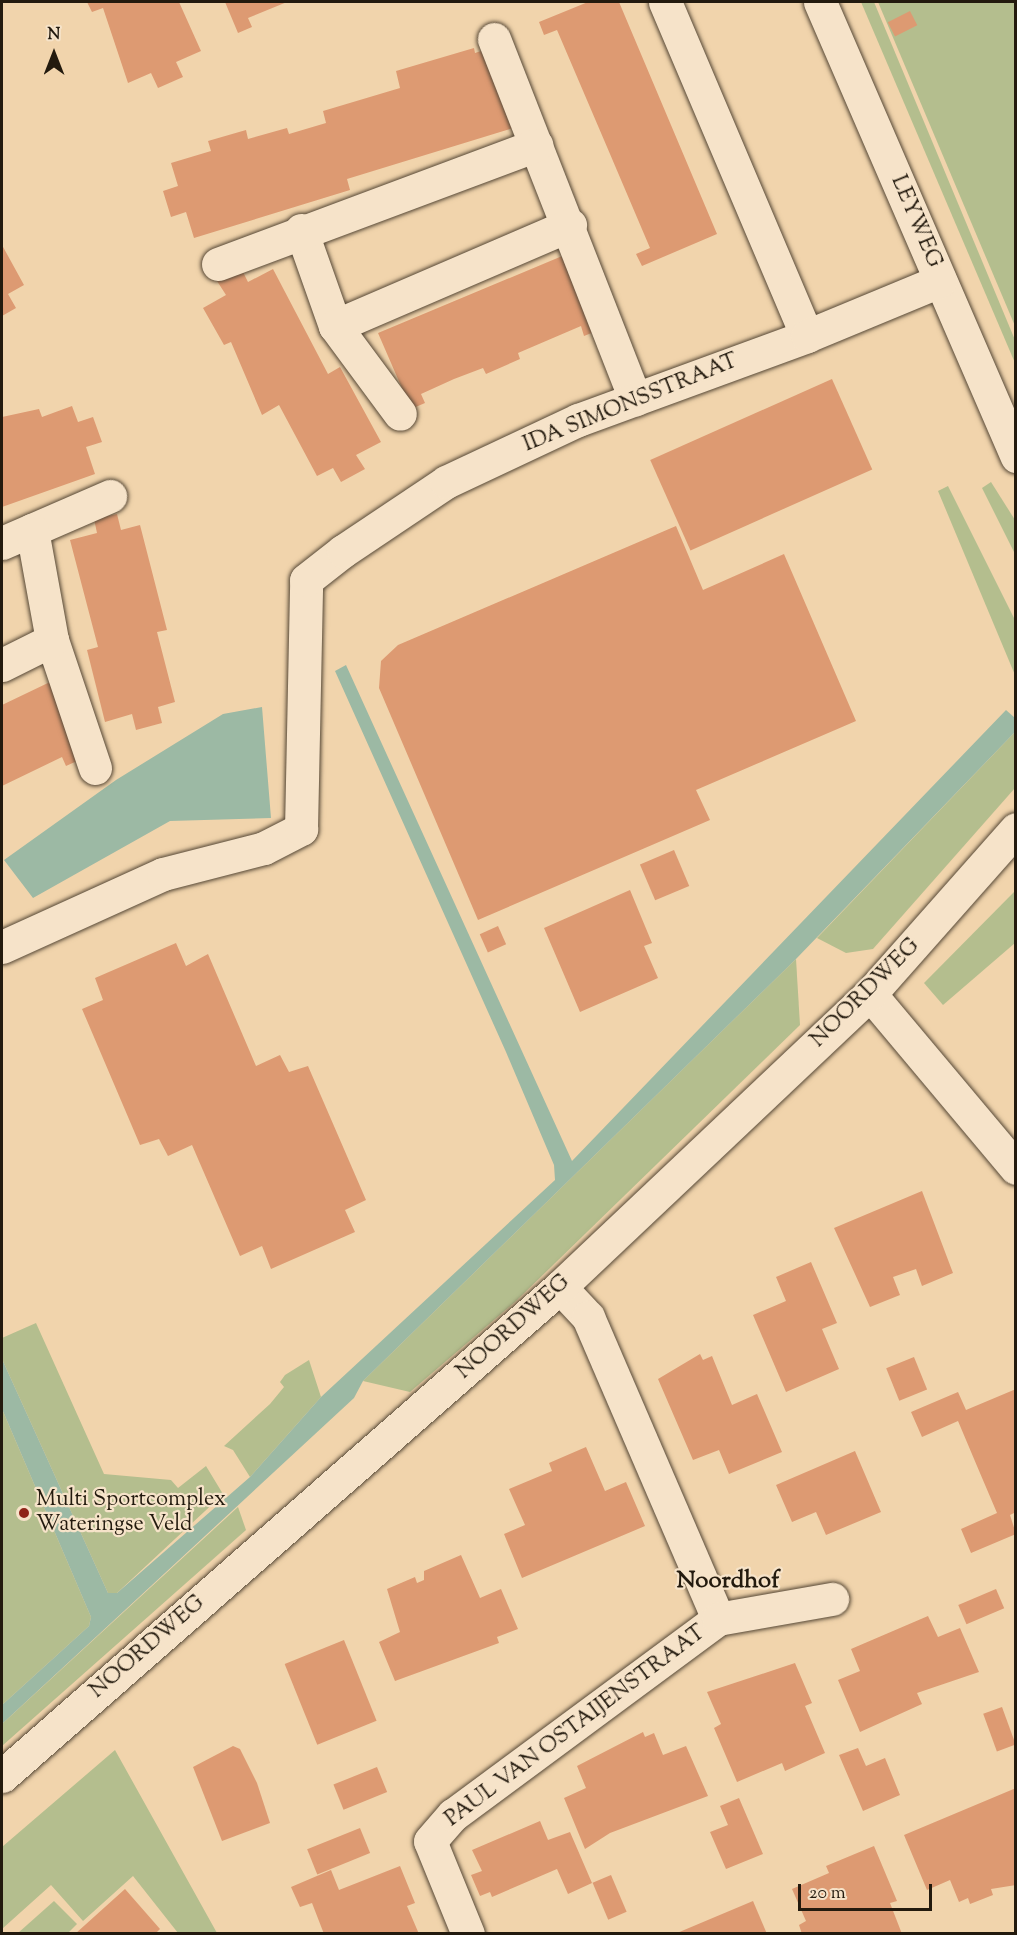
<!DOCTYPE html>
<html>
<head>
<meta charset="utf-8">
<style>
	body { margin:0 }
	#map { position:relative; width:1017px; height:1935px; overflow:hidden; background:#f1d4ac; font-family:"Sorts Mill Goudy",serif }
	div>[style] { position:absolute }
	.green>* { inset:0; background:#b4be8e }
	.water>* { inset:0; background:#9cb9a4 }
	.building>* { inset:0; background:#dd9a72; transform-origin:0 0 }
	.roads { filter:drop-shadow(0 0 2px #564836) drop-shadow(0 0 2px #564836) }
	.street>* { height:33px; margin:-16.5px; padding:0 16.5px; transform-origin:16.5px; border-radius:16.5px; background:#f6e3c9 }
	.secondary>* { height:33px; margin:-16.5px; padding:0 16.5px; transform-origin:16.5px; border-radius:16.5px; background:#f6e3c9 }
	.dots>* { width:16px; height:16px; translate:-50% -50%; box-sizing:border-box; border:3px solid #f6e3c9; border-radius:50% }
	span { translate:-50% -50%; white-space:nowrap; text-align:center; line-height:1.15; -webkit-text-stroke:4.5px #f6e3c9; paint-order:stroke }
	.street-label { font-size:22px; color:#231a0e }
	.poi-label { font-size:22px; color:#231a0e }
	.left { translate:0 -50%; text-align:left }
	.neighbourhood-label { font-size:24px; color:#231a0e; font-weight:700 }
	.frame { position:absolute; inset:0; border:3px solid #231a0e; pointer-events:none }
	.north { position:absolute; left:24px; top:24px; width:60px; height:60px; -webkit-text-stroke:4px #f6e3c9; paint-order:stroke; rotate:0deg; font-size:16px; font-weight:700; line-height:24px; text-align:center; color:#231a0e }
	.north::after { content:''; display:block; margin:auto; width:21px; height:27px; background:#231a0e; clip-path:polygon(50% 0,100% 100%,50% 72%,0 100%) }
	.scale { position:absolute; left:798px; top:1884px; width:134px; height:27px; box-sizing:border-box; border:3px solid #231a0e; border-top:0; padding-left:8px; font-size:18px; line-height:21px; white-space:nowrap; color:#231a0e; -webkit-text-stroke:4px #f6e3c9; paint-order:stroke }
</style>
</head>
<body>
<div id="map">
	<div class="green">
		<i style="clip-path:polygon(861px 2px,874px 2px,1015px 340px,1015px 363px)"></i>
		<i style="clip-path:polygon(878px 2px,1015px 2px,1015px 326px)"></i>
		<i style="clip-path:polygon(991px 482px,1015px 520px,1015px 554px,982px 488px)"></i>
		<i style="clip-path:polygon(948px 486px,1015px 620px,1015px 675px,938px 491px)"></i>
		<i style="clip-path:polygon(1015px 732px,1015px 788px,873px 949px,846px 953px,817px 938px)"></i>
		<i style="clip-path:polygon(1015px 891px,1015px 943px,943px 1005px,924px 983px)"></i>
		<i style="clip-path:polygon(796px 959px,800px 1025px,515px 1302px,410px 1392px,363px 1381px)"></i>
		<i style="clip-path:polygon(36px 1323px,104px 1474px,171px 1480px,178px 1488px,206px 1466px,226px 1499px,219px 1498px,117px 1593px,108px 1593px,2px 1359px,2px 1338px)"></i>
		<i style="clip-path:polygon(309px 1360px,321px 1397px,250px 1477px,233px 1450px,224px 1446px,270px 1404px,284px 1387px,280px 1382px,285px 1375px)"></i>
		<i style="clip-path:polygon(2px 1409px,91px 1617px,89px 1626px,2px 1705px)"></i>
		<i style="clip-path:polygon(238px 1507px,246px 1530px,2px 1746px,2px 1724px)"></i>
		<i style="clip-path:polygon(115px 1750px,217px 1933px,178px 1933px,133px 1876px,83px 1921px,51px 1885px,2px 1929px,2px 1847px)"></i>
		<i style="clip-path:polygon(54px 1901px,77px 1924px,68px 1933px,18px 1933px)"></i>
	</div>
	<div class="water">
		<i style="clip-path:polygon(346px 665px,572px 1161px,1006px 710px,1015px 718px,1015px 732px,796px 959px,363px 1381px,354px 1398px,2px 1724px,2px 1705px,89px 1626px,91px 1617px,2px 1409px,2px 1359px,108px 1593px,117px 1593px,250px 1477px,321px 1397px,555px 1180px,554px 1165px,506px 1052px,335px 671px)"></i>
		<i style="clip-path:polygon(262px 707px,271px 818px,170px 821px,33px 898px,4px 860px,116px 780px,223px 714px)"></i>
	</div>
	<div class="building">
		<i style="clip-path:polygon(87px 2px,179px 2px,201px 51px,176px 62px,183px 77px,158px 88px,151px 73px,128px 83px,103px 8px,92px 12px)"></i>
		<i style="clip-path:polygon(225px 2px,287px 2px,248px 18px,252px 27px,238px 33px)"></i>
		<i style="clip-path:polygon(588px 2px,619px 2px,717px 234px,642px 266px,636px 254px,650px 248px,610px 154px,557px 30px,544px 35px,539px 22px)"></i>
		<i style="left:910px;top:11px;width:16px;height:25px;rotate:63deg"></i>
		<i style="clip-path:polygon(474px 48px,475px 53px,490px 48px,513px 128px,347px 179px,350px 190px,194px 238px,186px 212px,171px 217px,163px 191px,178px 186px,171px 163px,211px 151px,208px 141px,246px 130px,248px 139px,287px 128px,289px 134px,326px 123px,323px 111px,400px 88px,396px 71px)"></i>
		<i style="clip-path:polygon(2px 245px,24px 285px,8px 294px,16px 308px,2px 316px)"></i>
		<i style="clip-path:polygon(567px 254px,599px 330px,584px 336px,581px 326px,518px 353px,520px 359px,486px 374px,483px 368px,454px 379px,421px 394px,425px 403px,411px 409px,378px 333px)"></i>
		<i style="clip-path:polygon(241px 268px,248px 282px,273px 269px,328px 374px,340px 367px,381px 442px,356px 455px,365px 469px,341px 482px,333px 468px,317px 476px,279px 405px,262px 415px,231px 342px,224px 345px,203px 308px,226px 295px,217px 281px)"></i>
		<i style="left:832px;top:379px;width:99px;height:199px;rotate:66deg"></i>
		<i style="clip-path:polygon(72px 406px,78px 422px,93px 417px,102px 442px,86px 447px,95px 474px,2px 507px,2px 417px,39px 409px,42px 417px)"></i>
		<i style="clip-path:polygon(117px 514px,121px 530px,140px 525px,167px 630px,157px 632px,175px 702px,158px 707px,162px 723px,136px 730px,132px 714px,105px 722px,87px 650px,98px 647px,70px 540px,97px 533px,94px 519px)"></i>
		<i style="clip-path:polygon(676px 526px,703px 590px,784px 554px,856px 721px,696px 790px,710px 820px,478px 920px,379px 688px,381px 661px,398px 645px)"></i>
		<i style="clip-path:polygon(50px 682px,86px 757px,66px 766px,62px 757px,2px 786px,2px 705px)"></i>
		<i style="left:674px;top:850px;width:39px;height:37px;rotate:67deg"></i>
		<i style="clip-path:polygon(630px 890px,652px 943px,644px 946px,658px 978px,580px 1012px,544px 928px)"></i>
		<i style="left:498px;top:926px;width:20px;height:20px;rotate:66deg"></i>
		<i style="clip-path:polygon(176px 943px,186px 966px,208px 954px,256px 1066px,280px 1055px,289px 1072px,308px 1066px,366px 1200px,345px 1210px,355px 1232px,271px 1269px,262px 1246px,240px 1256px,192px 1145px,168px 1156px,159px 1139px,140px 1145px,82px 1009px,103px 1000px,95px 978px)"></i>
		<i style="clip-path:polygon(922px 1191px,953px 1273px,922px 1286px,916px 1269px,893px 1277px,900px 1295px,870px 1307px,834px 1228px)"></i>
		<i style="clip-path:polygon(811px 1262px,837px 1323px,822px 1329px,839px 1369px,786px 1392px,753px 1315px,786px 1301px,776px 1277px)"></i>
		<i style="clip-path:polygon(700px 1354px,703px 1360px,712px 1356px,732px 1405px,757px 1394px,782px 1452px,729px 1474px,719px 1450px,693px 1460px,658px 1379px)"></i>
		<i style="left:914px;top:1357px;width:35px;height:30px;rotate:68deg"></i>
		<i style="clip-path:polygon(1016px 1389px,1016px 1512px,1010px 1515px,1016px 1534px,971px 1553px,961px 1529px,997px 1513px,977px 1466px,958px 1421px,922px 1437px,911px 1412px,958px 1392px,966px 1410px)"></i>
		<i style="clip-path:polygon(586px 1447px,605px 1491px,626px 1482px,645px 1526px,522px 1578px,504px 1534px,525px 1525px,509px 1489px,552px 1471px,549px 1463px)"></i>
		<i style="clip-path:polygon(855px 1451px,881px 1512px,826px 1535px,816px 1512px,792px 1522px,776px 1485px)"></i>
		<i style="clip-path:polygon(461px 1555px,480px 1598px,501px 1589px,518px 1629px,497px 1637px,499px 1643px,395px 1681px,379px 1642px,400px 1632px,387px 1589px,415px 1577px,417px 1583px,424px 1580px,424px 1571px)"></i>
		<i style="left:996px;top:1589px;width:21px;height:41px;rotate:67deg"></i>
		<i style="clip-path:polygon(928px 1616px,938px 1637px,960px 1628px,979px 1672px,917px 1693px,922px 1704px,860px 1732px,838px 1680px,860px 1671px,851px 1649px)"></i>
		<i style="left:344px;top:1640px;width:87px;height:64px;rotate:68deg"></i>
		<i style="clip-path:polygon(795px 1663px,812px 1703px,805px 1706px,825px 1753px,785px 1771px,782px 1763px,737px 1782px,714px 1728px,721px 1724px,707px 1692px)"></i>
		<i style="left:1002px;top:1707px;width:40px;height:20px;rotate:70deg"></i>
		<i style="clip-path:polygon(643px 1732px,645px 1737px,654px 1733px,663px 1755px,686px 1746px,708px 1796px,610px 1833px,585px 1849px,564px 1798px,586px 1788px,577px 1766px)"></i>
		<i style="clip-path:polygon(233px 1746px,240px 1749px,257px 1783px,270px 1823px,222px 1841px,193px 1767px)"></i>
		<i style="clip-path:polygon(858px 1748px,866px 1766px,885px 1758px,900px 1795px,863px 1811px,839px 1755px)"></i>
		<i style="left:377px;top:1767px;width:27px;height:47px;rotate:68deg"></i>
		<i style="clip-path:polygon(1016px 1788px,1016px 1885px,991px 1889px,993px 1895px,970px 1904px,968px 1898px,959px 1902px,950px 1880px,927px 1890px,904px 1835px)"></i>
		<i style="clip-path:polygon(739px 1798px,763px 1854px,726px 1869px,710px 1832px,728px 1825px,720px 1806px)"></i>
		<i style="clip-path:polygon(540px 1821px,548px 1840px,570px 1832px,592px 1883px,568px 1894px,557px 1869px,492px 1897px,490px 1892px,480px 1896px,471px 1875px,482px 1871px,472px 1850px)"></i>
		<i style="left:360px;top:1828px;width:27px;height:57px;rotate:68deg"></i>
		<i style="clip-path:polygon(874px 1846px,897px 1901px,890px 1903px,902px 1934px,802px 1934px,799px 1925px,806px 1921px,792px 1889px,829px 1873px,826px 1866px)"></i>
		<i style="clip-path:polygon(400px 1866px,415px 1903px,407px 1906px,419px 1934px,324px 1934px,312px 1903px,300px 1907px,291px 1887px,331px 1870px,339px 1890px)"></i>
		<i style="left:611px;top:1875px;width:40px;height:20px;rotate:67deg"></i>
		<i style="clip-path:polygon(125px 1889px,160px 1929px,155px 1934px,75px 1934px)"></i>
		<i style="clip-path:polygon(753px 1901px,767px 1934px,677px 1933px)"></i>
	</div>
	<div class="roads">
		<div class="street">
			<i style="left:665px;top:2px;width:363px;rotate:67deg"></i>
			<i style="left:820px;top:2px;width:495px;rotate:66.6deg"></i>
			<i style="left:494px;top:39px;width:387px;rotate:68.6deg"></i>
			<i style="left:301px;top:230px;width:102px;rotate:70.5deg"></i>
			<i style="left:335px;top:326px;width:109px;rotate:53.5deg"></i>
			<i style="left:218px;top:264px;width:340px;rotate:-20.5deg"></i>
			<i style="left:335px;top:326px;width:256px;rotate:-23.3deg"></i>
			<i style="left:2px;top:543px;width:118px;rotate:-23.5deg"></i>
			<i style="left:52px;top:640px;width:135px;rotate:71.4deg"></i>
			<i style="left:2px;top:665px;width:56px;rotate:-26.6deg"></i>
			<i style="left:52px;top:640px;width:112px;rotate:-100.3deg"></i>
			<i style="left:2px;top:947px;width:177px;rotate:-24.4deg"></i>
			<i style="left:163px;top:874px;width:104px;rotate:-14.4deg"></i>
			<i style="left:264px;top:848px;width:42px;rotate:-27.2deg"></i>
			<i style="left:301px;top:829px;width:249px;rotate:-88.8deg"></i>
			<i style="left:306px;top:580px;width:47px;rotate:-38.1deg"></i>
			<i style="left:343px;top:551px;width:124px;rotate:-33.8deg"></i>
			<i style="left:446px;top:482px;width:146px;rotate:-25.2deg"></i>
			<i style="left:578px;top:420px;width:244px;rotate:-20.1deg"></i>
			<i style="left:807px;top:336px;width:144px;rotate:-22.5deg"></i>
			<i style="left:870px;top:994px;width:227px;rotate:50deg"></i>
			<i style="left:560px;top:1287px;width:41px;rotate:47deg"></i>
			<i style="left:588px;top:1317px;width:329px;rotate:66.7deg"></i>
			<i style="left:468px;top:1934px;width:100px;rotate:-112.2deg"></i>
			<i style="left:430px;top:1841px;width:35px;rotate:-49deg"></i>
			<i style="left:453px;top:1815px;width:330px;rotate:-36.5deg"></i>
			<i style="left:718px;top:1619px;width:116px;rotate:-10deg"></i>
		</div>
		<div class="secondary">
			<i style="left:2px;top:1776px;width:742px;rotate:-41.23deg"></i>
			<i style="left:560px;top:1287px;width:427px;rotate:-43.4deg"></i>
			<i style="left:870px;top:994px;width:220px;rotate:-48.5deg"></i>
		</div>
	</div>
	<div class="dots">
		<i style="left:24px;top:1513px;background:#8f2418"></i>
	</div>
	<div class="street-label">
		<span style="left:915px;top:222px;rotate:67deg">LEYWEG</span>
		<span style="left:631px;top:404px;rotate:-22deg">IDA SIMONSSTRAAT</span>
		<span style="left:866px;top:994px;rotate:-45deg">NOORDWEG</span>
		<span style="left:514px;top:1328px;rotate:-42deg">NOORDWEG</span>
		<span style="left:148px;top:1648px;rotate:-41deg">NOORDWEG</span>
		<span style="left:576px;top:1727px;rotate:-37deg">PAUL VAN OSTAIJENSTRAAT</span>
	</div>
	<div class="poi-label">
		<span class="left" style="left:36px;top:1513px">Multi Sportcomplex<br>Wateringse Veld</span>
	</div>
	<div class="neighbourhood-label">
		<span style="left:728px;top:1582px">Noordhof</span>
	</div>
	<div class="frame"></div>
	<div class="north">N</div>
	<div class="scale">20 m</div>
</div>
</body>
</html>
